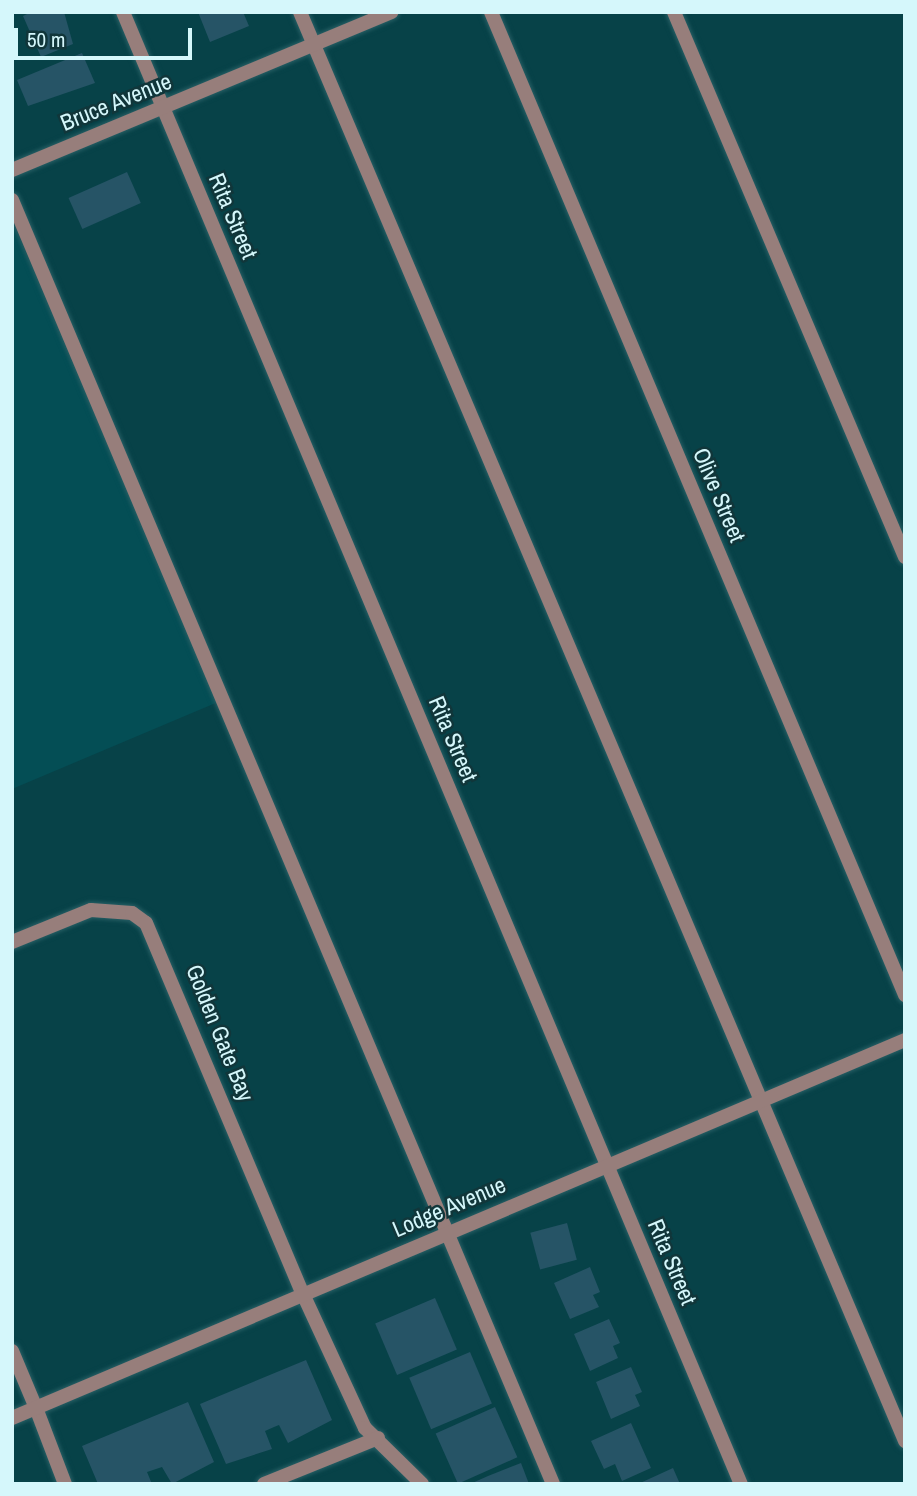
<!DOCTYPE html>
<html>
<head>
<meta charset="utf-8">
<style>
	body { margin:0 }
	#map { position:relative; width:917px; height:1496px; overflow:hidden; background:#074248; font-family:"Archivo Narrow",sans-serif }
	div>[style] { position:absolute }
	.built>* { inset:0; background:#044e55 }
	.building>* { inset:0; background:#265466; transform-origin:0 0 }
	.roads { filter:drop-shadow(0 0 2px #285f65) drop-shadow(0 0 2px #285f65) }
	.service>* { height:14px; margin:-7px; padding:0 7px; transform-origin:7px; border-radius:7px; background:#977e7b }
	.minor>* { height:14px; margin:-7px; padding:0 7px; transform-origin:7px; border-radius:7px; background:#977e7b }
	span { translate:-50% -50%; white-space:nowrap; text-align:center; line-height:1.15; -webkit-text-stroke:5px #11363a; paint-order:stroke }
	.street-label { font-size:23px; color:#d5f7fb }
	.frame { position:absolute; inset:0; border:14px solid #d5f7fb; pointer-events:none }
	.scale { position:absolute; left:14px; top:28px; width:178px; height:32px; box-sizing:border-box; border:4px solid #d5f7fb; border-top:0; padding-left:9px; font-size:21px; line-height:24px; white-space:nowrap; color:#d5f7fb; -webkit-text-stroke:5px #11363a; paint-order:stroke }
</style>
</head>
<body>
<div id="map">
	<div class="built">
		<i style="clip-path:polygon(12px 220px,218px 702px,12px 789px)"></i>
	</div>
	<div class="building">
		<i style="clip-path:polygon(31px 12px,64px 12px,73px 44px,41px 57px,23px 16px)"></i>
		<i style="clip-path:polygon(198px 12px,243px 12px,249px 26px,210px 42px)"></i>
		<i style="clip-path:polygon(82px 53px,95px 83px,28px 106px,17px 80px)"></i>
		<i style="left:127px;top:172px;width:34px;height:64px;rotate:66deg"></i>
		<i style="left:567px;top:1223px;width:38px;height:38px;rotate:75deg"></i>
		<i style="clip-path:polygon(590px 1267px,600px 1292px,593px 1295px,599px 1307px,570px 1319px,554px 1283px)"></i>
		<i style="left:435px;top:1298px;width:56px;height:65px;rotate:67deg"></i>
		<i style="clip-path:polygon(609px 1319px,620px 1343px,613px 1346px,618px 1358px,590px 1371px,574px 1334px)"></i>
		<i style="left:470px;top:1352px;width:56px;height:66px;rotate:67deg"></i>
		<i style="clip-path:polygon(306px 1360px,332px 1420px,288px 1443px,279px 1425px,274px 1427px,265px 1431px,272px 1449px,226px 1464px,200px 1404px)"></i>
		<i style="clip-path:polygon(631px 1367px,642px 1392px,635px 1395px,640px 1406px,611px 1419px,596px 1382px)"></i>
		<i style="clip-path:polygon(188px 1402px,214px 1462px,172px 1484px,162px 1467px,147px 1472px,152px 1484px,98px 1484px,82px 1446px)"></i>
		<i style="left:495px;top:1407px;width:55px;height:65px;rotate:66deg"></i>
		<i style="clip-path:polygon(631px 1423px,651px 1468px,622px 1481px,615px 1464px,604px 1469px,591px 1441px)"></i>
		<i style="clip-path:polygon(521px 1463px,529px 1484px,470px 1484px,488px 1476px)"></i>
		<i style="clip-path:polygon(673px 1468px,680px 1484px,638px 1484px)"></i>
	</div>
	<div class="roads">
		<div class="service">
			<i style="left:300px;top:12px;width:1552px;rotate:67.05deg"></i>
			<i style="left:674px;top:12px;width:592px;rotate:67.03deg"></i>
			<i style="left:12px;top:200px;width:1393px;rotate:67.15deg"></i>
			<i style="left:303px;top:1294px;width:148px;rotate:65.2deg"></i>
			<i style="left:365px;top:1428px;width:80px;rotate:44.5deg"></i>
			<i style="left:36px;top:1408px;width:81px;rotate:69.1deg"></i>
			<i style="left:264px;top:1484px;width:123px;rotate:-22deg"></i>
		</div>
		<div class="minor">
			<i style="left:123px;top:12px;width:1596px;rotate:67.23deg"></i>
			<i style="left:491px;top:12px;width:1067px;rotate:67.16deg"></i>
			<i style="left:12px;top:170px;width:411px;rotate:-22.6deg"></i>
			<i style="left:12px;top:942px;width:85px;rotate:-22.1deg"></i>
			<i style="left:91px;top:910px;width:41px;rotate:4.2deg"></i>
			<i style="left:132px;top:913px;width:17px;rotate:36deg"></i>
			<i style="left:146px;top:923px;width:403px;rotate:67.1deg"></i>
			<i style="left:12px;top:1351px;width:62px;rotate:67.2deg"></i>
			<i style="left:12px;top:1418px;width:970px;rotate:-22.94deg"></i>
		</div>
	</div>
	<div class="street-label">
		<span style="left:116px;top:102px;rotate:-22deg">Bruce Avenue</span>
		<span style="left:233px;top:216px;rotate:67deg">Rita Street</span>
		<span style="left:719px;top:495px;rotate:67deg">Olive Street</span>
		<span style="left:453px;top:739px;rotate:67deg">Rita Street</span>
		<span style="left:220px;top:1033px;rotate:68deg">Golden Gate Bay</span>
		<span style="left:449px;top:1207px;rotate:-23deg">Lodge Avenue</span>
		<span style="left:672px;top:1262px;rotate:67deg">Rita Street</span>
	</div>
	<div class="frame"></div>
	<div class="scale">50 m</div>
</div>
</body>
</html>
